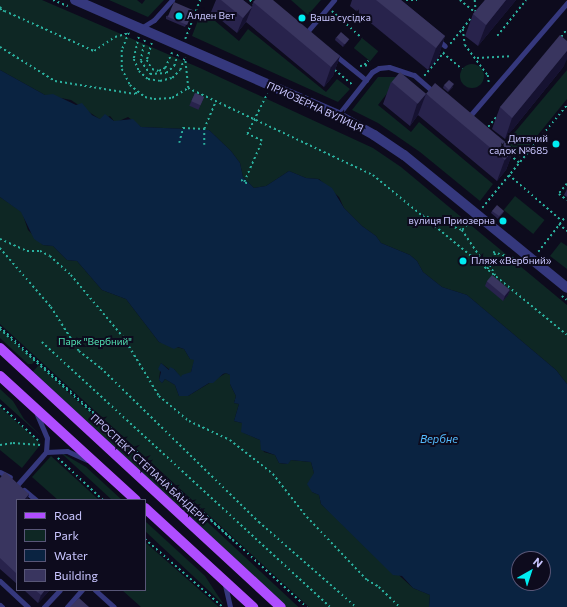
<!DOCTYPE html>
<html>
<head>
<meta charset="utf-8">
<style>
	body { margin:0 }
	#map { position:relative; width:567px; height:607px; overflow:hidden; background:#0d0b1d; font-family:Commissioner,sans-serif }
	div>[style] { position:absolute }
	.green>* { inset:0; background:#0e2724; transform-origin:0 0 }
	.round { border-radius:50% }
	.water>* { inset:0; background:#0a2341 }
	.path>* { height:1.5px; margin-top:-0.75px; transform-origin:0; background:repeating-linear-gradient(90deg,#2aaf9d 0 2px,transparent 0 5px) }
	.service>* { height:5px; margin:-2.5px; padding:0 2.5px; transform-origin:2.5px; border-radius:2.5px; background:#35387d }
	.minor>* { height:10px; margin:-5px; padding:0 5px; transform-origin:5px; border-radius:5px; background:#35387d }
	.primary>* { height:10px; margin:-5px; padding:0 5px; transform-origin:5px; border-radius:5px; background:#af4dff }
	.wall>* { inset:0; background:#28234c; transform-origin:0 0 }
	.shaded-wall>* { inset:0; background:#161231 }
	.building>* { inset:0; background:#39355f; transform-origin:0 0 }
	.dots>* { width:11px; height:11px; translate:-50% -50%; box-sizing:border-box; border:2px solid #0d0b1d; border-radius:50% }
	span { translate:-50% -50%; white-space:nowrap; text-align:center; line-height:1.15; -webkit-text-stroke:4px #0d0b1d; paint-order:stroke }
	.poi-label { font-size:10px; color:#c9c6ff }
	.left { translate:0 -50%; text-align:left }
	.right { translate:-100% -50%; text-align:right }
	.street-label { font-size:10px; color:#c9c6ff }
	.park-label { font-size:10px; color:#51e0b1 }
	.water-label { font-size:11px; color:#54bdff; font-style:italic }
	.legend { position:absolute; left:16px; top:499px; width:130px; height:92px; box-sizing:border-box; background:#0d0b1d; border:1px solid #585677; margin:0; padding:5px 7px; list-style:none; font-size:12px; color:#c9c6ff }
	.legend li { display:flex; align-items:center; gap:8px; height:20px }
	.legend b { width:20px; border:1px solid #585677 }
	.north { position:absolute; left:511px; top:551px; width:40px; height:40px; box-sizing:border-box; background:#0d0b1d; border:1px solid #585677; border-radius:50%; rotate:39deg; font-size:11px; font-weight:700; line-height:16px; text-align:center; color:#c9c6ff }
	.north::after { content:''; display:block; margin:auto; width:14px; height:18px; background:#00ecf1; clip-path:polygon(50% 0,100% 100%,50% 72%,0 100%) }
</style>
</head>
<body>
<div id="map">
	<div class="green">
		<i style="clip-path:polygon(0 0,42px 0,200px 68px,373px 148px,401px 167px,567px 305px,567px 384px,556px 370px,467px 295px,442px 287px,423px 272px,417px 261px,410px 255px,381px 243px,376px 236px,362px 226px,344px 208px,339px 197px,319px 179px,306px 178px,289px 171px,266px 186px,254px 188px,243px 177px,240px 163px,231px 151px,209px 130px,141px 127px,128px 117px,119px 121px,114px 121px,110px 116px,101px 120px,71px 100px,45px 95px,0 70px)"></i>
		<i style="clip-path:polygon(109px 0,137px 0,142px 4px,145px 0,164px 0,148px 17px)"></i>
		<i style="clip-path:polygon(291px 0,321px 0,308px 15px)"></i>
		<i style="clip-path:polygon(202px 10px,239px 41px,248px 29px,326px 92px,337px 79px,350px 89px,338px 102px,192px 36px)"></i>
		<i style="left:362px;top:38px;width:21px;height:13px;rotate:39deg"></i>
		<i class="round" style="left:460px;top:64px;width:24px;height:24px"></i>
		<i style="clip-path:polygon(567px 70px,567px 99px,520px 157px,504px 145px)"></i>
		<i style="clip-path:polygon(378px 77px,400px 77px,378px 105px,411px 132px,419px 122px,493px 184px,480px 201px,420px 152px,378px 123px,352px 110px)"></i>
		<i style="left:515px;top:196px;width:38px;height:18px;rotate:39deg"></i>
		<i style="clip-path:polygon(0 197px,22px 212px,28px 230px,43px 245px,53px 246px,67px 260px,77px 261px,102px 290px,126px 299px,159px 342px,184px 349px,190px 359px,195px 359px,191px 372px,181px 378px,174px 369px,170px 370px,161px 363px,159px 380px,162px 383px,165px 379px,175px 385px,179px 396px,188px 396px,226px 373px,230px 375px,230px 384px,236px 396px,234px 403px,239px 404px,234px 421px,242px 423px,244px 433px,260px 440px,264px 452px,275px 455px,279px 463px,287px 464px,291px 460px,311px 462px,314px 473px,312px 492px,319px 495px,321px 504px,413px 588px,430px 595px,429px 607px,309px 607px,0 324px)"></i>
		<i style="clip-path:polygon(561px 242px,567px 246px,567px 269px,550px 256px)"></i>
		<i style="clip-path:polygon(0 329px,35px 361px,32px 364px,28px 364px,0 338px)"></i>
		<i style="left:39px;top:365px;width:357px;height:9px;rotate:43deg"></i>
		<i style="clip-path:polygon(0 389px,13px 401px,24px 419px,42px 437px,0 399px)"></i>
		<i style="clip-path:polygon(0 407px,41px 444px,22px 468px,0 450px)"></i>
		<i style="clip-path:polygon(60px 452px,86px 467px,122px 500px,112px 500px)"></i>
		<i style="clip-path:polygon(51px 456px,99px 500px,58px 500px,32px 477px)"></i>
		<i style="clip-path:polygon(145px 521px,205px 576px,224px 605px,145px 531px)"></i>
		<i style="clip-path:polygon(145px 542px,219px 607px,141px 607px,122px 590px,145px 590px)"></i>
	</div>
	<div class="water">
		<i style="clip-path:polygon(evenodd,0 70px,45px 95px,53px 94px,76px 105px,82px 103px,92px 115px,100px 119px,105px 114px,114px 121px,133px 119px,141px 127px,209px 130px,231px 151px,240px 163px,243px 177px,254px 188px,266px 186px,289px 171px,306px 178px,318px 179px,332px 188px,344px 208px,362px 226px,376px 236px,381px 243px,410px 255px,417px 261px,423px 272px,442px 287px,467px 295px,556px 370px,567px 384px,567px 607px,429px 607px,430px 595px,413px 588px,402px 576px,393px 575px,321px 504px,319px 495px,312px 492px,307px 484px,314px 473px,311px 462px,291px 460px,288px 464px,279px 463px,275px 455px,261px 450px,260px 440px,241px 432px,242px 423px,234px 421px,239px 404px,234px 403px,236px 396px,230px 384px,230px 375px,226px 373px,223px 374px,213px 383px,209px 383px,188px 396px,179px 396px,175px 385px,165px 379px,162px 383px,159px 380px,161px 372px,158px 369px,161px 363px,169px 370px,170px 367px,174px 369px,181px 377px,182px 375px,191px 372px,194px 360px,190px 359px,184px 349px,178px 347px,174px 349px,159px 342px,126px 299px,102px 290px,77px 261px,67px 260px,53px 246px,43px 245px,34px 239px,21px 212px,0 197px,0 70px,519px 559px,543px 559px,543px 583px,519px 583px,519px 559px)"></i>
	</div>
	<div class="path">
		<i style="left:53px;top:0;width:16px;rotate:22deg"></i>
		<i style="left:250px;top:0;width:6px;rotate:45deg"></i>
		<i style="left:406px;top:0;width:11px"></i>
		<i style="left:460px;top:0;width:21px;rotate:39deg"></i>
		<i style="left:475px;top:0;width:13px;rotate:86deg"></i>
		<i style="left:0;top:7px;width:6px;rotate:45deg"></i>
		<i style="left:0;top:9px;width:103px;rotate:24.1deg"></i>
		<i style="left:94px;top:51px;width:25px;rotate:-34deg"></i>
		<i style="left:115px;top:37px;width:15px;rotate:-16deg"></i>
		<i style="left:332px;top:11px;width:40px;rotate:42deg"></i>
		<i style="left:463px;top:29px;width:16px;rotate:83deg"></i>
		<i style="left:465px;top:45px;width:38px;rotate:53deg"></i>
		<i style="left:488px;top:75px;width:8px;rotate:83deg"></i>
		<i style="left:129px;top:33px;width:18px;rotate:112deg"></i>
		<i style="left:122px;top:50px;width:19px;rotate:90deg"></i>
		<i style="left:122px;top:69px;width:18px;rotate:63deg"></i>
		<i style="left:130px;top:85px;width:19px;rotate:39deg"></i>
		<i style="left:145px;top:97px;width:9px;rotate:13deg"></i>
		<i style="left:154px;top:99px;width:18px;rotate:-3deg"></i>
		<i style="left:172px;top:98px;width:19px;rotate:-32deg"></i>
		<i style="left:188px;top:88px;width:30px;rotate:-96deg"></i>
		<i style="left:497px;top:36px;width:46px;rotate:-51.1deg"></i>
		<i style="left:139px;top:37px;width:23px;rotate:103deg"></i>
		<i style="left:134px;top:59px;width:13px;rotate:67deg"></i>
		<i style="left:139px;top:71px;width:12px;rotate:42deg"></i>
		<i style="left:148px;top:79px;width:12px;rotate:9deg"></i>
		<i style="left:160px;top:81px;width:12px;rotate:-14deg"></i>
		<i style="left:172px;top:78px;width:11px;rotate:-45deg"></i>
		<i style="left:180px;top:70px;width:12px;rotate:-70deg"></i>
		<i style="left:561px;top:37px;width:10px;rotate:-53deg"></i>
		<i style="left:185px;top:39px;width:42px;rotate:-69deg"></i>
		<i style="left:145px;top:40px;width:21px;rotate:101deg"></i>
		<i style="left:141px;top:61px;width:16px;rotate:55deg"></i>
		<i style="left:150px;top:74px;width:16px;rotate:-4deg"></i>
		<i style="left:166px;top:73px;width:11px;rotate:-41deg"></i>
		<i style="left:174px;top:66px;width:13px;rotate:-72deg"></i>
		<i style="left:152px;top:43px;width:18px;rotate:106deg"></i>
		<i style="left:147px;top:60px;width:10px;rotate:61deg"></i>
		<i style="left:152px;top:69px;width:7px;rotate:16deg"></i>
		<i style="left:159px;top:71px;width:7px;rotate:-27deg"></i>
		<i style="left:165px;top:68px;width:17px;rotate:-66deg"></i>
		<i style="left:450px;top:44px;width:35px;rotate:-51deg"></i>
		<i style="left:0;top:47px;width:65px;rotate:31.7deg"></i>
		<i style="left:55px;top:81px;width:81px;rotate:9.2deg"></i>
		<i style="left:135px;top:94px;width:3px;rotate:-45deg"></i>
		<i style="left:443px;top:53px;width:25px;rotate:40deg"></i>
		<i style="left:477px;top:58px;width:35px;rotate:-3deg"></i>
		<i style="left:364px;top:65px;width:6px;rotate:-45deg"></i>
		<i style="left:360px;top:66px;width:10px;rotate:-6deg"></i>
		<i style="left:335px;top:70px;width:23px;rotate:40deg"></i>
		<i style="left:424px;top:76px;width:31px;rotate:-50deg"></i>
		<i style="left:188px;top:88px;width:204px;rotate:25.2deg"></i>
		<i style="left:373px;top:175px;width:251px;rotate:39.5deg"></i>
		<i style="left:488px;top:127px;width:14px;rotate:-51deg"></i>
		<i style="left:179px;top:143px;width:16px;rotate:-75deg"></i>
		<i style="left:183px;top:128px;width:21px;rotate:3deg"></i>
		<i style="left:204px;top:145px;width:16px;rotate:-90deg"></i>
		<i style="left:204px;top:129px;width:30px;rotate:-67deg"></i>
		<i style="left:510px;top:155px;width:13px;rotate:39deg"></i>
		<i style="left:509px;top:175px;width:70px;rotate:41deg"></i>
		<i style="left:241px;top:180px;width:8px;rotate:30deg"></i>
		<i style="left:244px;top:182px;width:45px;rotate:-66.3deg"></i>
		<i style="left:262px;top:141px;width:17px;rotate:-155deg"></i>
		<i style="left:247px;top:134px;width:45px;rotate:-63.4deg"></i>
		<i style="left:567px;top:184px;width:13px;rotate:129deg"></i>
		<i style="left:559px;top:194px;width:10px;rotate:37deg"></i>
		<i style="left:482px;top:208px;width:134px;rotate:-50.5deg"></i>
		<i style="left:422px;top:215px;width:43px;rotate:20.6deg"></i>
		<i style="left:462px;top:230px;width:12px;rotate:-48deg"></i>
		<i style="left:559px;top:224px;width:11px;rotate:41deg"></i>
		<i style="left:462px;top:230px;width:48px;rotate:56deg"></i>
		<i style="left:0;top:239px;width:30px;rotate:24deg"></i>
		<i style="left:27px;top:251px;width:13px"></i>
		<i style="left:40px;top:251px;width:11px;rotate:27deg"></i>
		<i style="left:50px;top:256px;width:28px;rotate:42deg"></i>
		<i style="left:71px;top:275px;width:82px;rotate:49.9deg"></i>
		<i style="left:124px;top:338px;width:68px;rotate:58.9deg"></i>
		<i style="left:159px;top:396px;width:39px;rotate:40deg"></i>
		<i style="left:189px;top:421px;width:45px;rotate:24.9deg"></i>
		<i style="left:230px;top:440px;width:55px;rotate:38.3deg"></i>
		<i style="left:273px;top:474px;width:55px;rotate:51.7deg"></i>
		<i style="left:307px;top:517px;width:87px;rotate:46.4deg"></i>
		<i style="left:367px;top:580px;width:14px;rotate:30deg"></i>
		<i style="left:379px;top:587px;width:29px;rotate:44deg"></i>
		<i style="left:0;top:248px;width:78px;rotate:49.2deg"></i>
		<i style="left:51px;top:307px;width:52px;rotate:57.5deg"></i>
		<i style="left:79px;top:351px;width:28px;rotate:38deg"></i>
		<i style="left:101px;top:368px;width:221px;rotate:44.3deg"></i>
		<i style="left:259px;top:522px;width:129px;rotate:41.2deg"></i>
		<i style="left:538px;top:252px;width:44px;rotate:-52.4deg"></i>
		<i style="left:495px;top:276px;width:18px;rotate:-117deg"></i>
		<i style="left:487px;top:260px;width:14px;rotate:17deg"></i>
		<i style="left:500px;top:264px;width:14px;rotate:-120deg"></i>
		<i style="left:493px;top:252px;width:27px;rotate:17deg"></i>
		<i style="left:562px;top:296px;width:6px;rotate:39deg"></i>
		<i style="left:0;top:327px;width:416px;rotate:42.4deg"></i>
		<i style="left:0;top:329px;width:316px;rotate:42.2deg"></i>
		<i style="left:42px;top:342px;width:391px;rotate:42.6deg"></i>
		<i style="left:0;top:405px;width:54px;rotate:42.8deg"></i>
		<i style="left:0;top:445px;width:13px;rotate:-9deg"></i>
		<i style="left:13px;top:443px;width:27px;rotate:4deg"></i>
		<i style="left:58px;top:458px;width:62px;rotate:43deg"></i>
		<i style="left:145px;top:539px;width:103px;rotate:41.1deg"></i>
	</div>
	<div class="service">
		<i style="left:141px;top:28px;width:15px;rotate:-32deg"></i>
		<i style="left:154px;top:20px;width:27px;rotate:-48deg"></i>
		<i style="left:307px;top:32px;width:42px;rotate:-49.8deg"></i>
		<i style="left:438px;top:40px;width:9px;rotate:41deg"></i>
		<i style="left:335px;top:55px;width:40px;rotate:39deg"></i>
		<i style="left:338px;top:115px;width:55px;rotate:-51.7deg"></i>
		<i style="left:372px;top:72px;width:8px;rotate:-30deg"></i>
		<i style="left:379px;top:68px;width:10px;rotate:-6deg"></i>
		<i style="left:389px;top:67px;width:26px;rotate:18deg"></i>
		<i style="left:414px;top:75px;width:28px;rotate:41deg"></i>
		<i style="left:468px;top:118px;width:152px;rotate:-49.3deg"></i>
		<i style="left:46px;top:452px;width:21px;rotate:-3deg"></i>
		<i style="left:67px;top:451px;width:22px;rotate:24deg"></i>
		<i style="left:0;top:472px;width:11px;rotate:27deg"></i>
		<i style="left:18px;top:484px;width:43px;rotate:-48.8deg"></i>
		<i style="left:46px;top:452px;width:14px;rotate:-86deg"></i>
		<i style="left:47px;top:438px;width:26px;rotate:-113deg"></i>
		<i style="left:24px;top:490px;width:16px;rotate:40deg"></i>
		<i style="left:0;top:581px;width:38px;rotate:43deg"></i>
		<i style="left:225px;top:585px;width:23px;rotate:77deg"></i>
		<i style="left:95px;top:590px;width:25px;rotate:42deg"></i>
		<i style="left:0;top:605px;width:3px;rotate:45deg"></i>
		<i style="left:44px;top:607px;width:23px;rotate:-47deg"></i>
		<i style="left:67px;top:607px;width:23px;rotate:-49deg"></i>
	</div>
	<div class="minor">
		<i style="left:75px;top:0;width:287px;rotate:23.6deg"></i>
		<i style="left:338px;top:115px;width:41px;rotate:29.1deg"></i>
		<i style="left:374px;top:135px;width:36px;rotate:34deg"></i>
		<i style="left:404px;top:155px;width:210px;rotate:39.2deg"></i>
	</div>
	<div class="primary">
		<i style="left:0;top:348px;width:382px;rotate:42.7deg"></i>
		<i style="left:0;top:376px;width:184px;rotate:42.4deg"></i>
		<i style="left:145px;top:508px;width:147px;rotate:42.5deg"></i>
	</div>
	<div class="wall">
		<i style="clip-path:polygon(216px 0,243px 0,252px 7px,253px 2px,340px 56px,333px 76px,324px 87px,246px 22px,237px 33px,211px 12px)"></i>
		<i style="clip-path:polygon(352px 0,401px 0,445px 36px,438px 58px,428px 70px,350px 6px)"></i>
		<i style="clip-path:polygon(485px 0,516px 0,478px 46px,465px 36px,473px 14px)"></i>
		<i style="clip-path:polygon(193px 10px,185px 27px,166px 19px,166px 16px)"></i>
		<i style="clip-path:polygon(336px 37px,348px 41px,343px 47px,335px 40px)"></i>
		<i style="clip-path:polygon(564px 66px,505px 139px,492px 129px,500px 107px)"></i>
		<i style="clip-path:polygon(391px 82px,426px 94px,514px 149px,506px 170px,497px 181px,418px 115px,410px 126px,383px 104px)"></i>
		<i style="clip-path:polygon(444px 85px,453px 87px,448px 92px,443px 88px)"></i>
		<i style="left:195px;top:93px;width:10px;height:14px;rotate:24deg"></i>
		<i style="clip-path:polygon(567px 189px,567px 197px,564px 195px)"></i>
		<i style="clip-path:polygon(492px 211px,504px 211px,503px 213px,498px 219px,491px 213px)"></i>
		<i style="clip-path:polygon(487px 281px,510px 290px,508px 295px,503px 301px,485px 286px)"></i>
		<i style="clip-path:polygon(0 478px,29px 494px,27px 500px,17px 500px,17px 584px,0 569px)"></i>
		<i style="clip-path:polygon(24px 590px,50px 590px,38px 603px)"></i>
	</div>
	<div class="shaded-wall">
		<i style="clip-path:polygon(506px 0,516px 0,478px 46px,486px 25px)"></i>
		<i style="clip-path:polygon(252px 7px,246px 22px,237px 33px,243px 18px)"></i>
		<i style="clip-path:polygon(445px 36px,438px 58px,428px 70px,436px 48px)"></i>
		<i style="clip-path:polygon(349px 39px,348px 41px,343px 47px,344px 44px)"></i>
		<i style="clip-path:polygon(567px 51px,567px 59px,564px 66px,505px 139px,512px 118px)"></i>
		<i style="clip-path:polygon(340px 56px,333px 76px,324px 87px,331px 67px)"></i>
		<i style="clip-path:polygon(454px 84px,453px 87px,448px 92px,449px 90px)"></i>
		<i style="clip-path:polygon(426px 94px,418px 115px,410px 126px,417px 104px)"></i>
		<i style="clip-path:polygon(514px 149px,506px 170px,497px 181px,505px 159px)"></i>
		<i style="clip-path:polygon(510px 290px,508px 295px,503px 301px,505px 296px)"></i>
		<i style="clip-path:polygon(29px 494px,27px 500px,24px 500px)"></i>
		<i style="clip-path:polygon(45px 590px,50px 590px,38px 603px,41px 595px)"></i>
	</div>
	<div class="building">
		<i style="clip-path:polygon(221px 0,243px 0,252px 7px,243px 18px)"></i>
		<i style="clip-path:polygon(255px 0,273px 0,340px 56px,331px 67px,253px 2px)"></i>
		<i style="clip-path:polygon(376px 0,401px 0,445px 36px,436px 48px)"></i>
		<i style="clip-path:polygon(485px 0,506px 0,486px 25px,473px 14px)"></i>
		<i style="left:174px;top:2px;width:21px;height:16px;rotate:23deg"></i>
		<i style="left:341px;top:32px;width:11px;height:7px;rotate:41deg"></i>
		<i style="clip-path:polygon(560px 35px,567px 41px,567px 51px,512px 118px,500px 107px)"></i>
		<i style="left:400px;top:72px;width:34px;height:13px;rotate:40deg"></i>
		<i style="clip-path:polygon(449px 80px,454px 84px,449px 90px,444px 85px)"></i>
		<i style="left:435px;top:83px;width:103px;height:14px;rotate:40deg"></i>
		<i style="left:195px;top:93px;width:10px;height:9px;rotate:24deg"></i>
		<i style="clip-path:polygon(497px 205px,504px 211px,499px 216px,492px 211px)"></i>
		<i style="left:492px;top:275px;width:23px;height:8px;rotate:40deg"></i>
		<i style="clip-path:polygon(5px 472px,29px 494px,24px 500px,17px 500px,17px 574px,0 558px,0 478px)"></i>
		<i style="clip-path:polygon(35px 590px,45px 590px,41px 595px)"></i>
		<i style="clip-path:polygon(79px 598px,89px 607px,70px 607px)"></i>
	</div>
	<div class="dots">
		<i style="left:179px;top:16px;background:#00ecf1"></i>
		<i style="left:302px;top:18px;background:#00ecf1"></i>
		<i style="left:556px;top:144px;background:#00ecf1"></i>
		<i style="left:503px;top:221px;background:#00ecf1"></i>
		<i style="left:463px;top:261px;background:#00ecf1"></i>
	</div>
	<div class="poi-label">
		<span class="left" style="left:187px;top:16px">Алден Вет</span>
		<span class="left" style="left:310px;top:18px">Ваша сусідка</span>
		<span class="right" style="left:548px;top:144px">Дитячий<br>садок №685</span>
		<span class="right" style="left:495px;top:221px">вулиця Приозерна</span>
		<span class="left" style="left:471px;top:261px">Пляж «Вербний»</span>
	</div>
	<div class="street-label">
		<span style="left:315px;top:107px;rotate:25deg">ПРИОЗЕРНА ВУЛИЦЯ</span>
		<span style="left:149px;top:469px;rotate:43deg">ПРОСПЕКТ СТЕПАНА БАНДЕРИ</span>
	</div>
	<div class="park-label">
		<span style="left:95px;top:342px">Парк "Вербний"</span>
	</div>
	<div class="water-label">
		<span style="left:439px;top:439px">Вербне</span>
	</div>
	<ul class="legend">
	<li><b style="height:5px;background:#af4dff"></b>Road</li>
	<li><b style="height:11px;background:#0e2724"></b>Park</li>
	<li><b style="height:11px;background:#0a2341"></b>Water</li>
	<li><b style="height:11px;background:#39355f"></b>Building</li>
	</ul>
	<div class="north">N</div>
</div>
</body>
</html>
